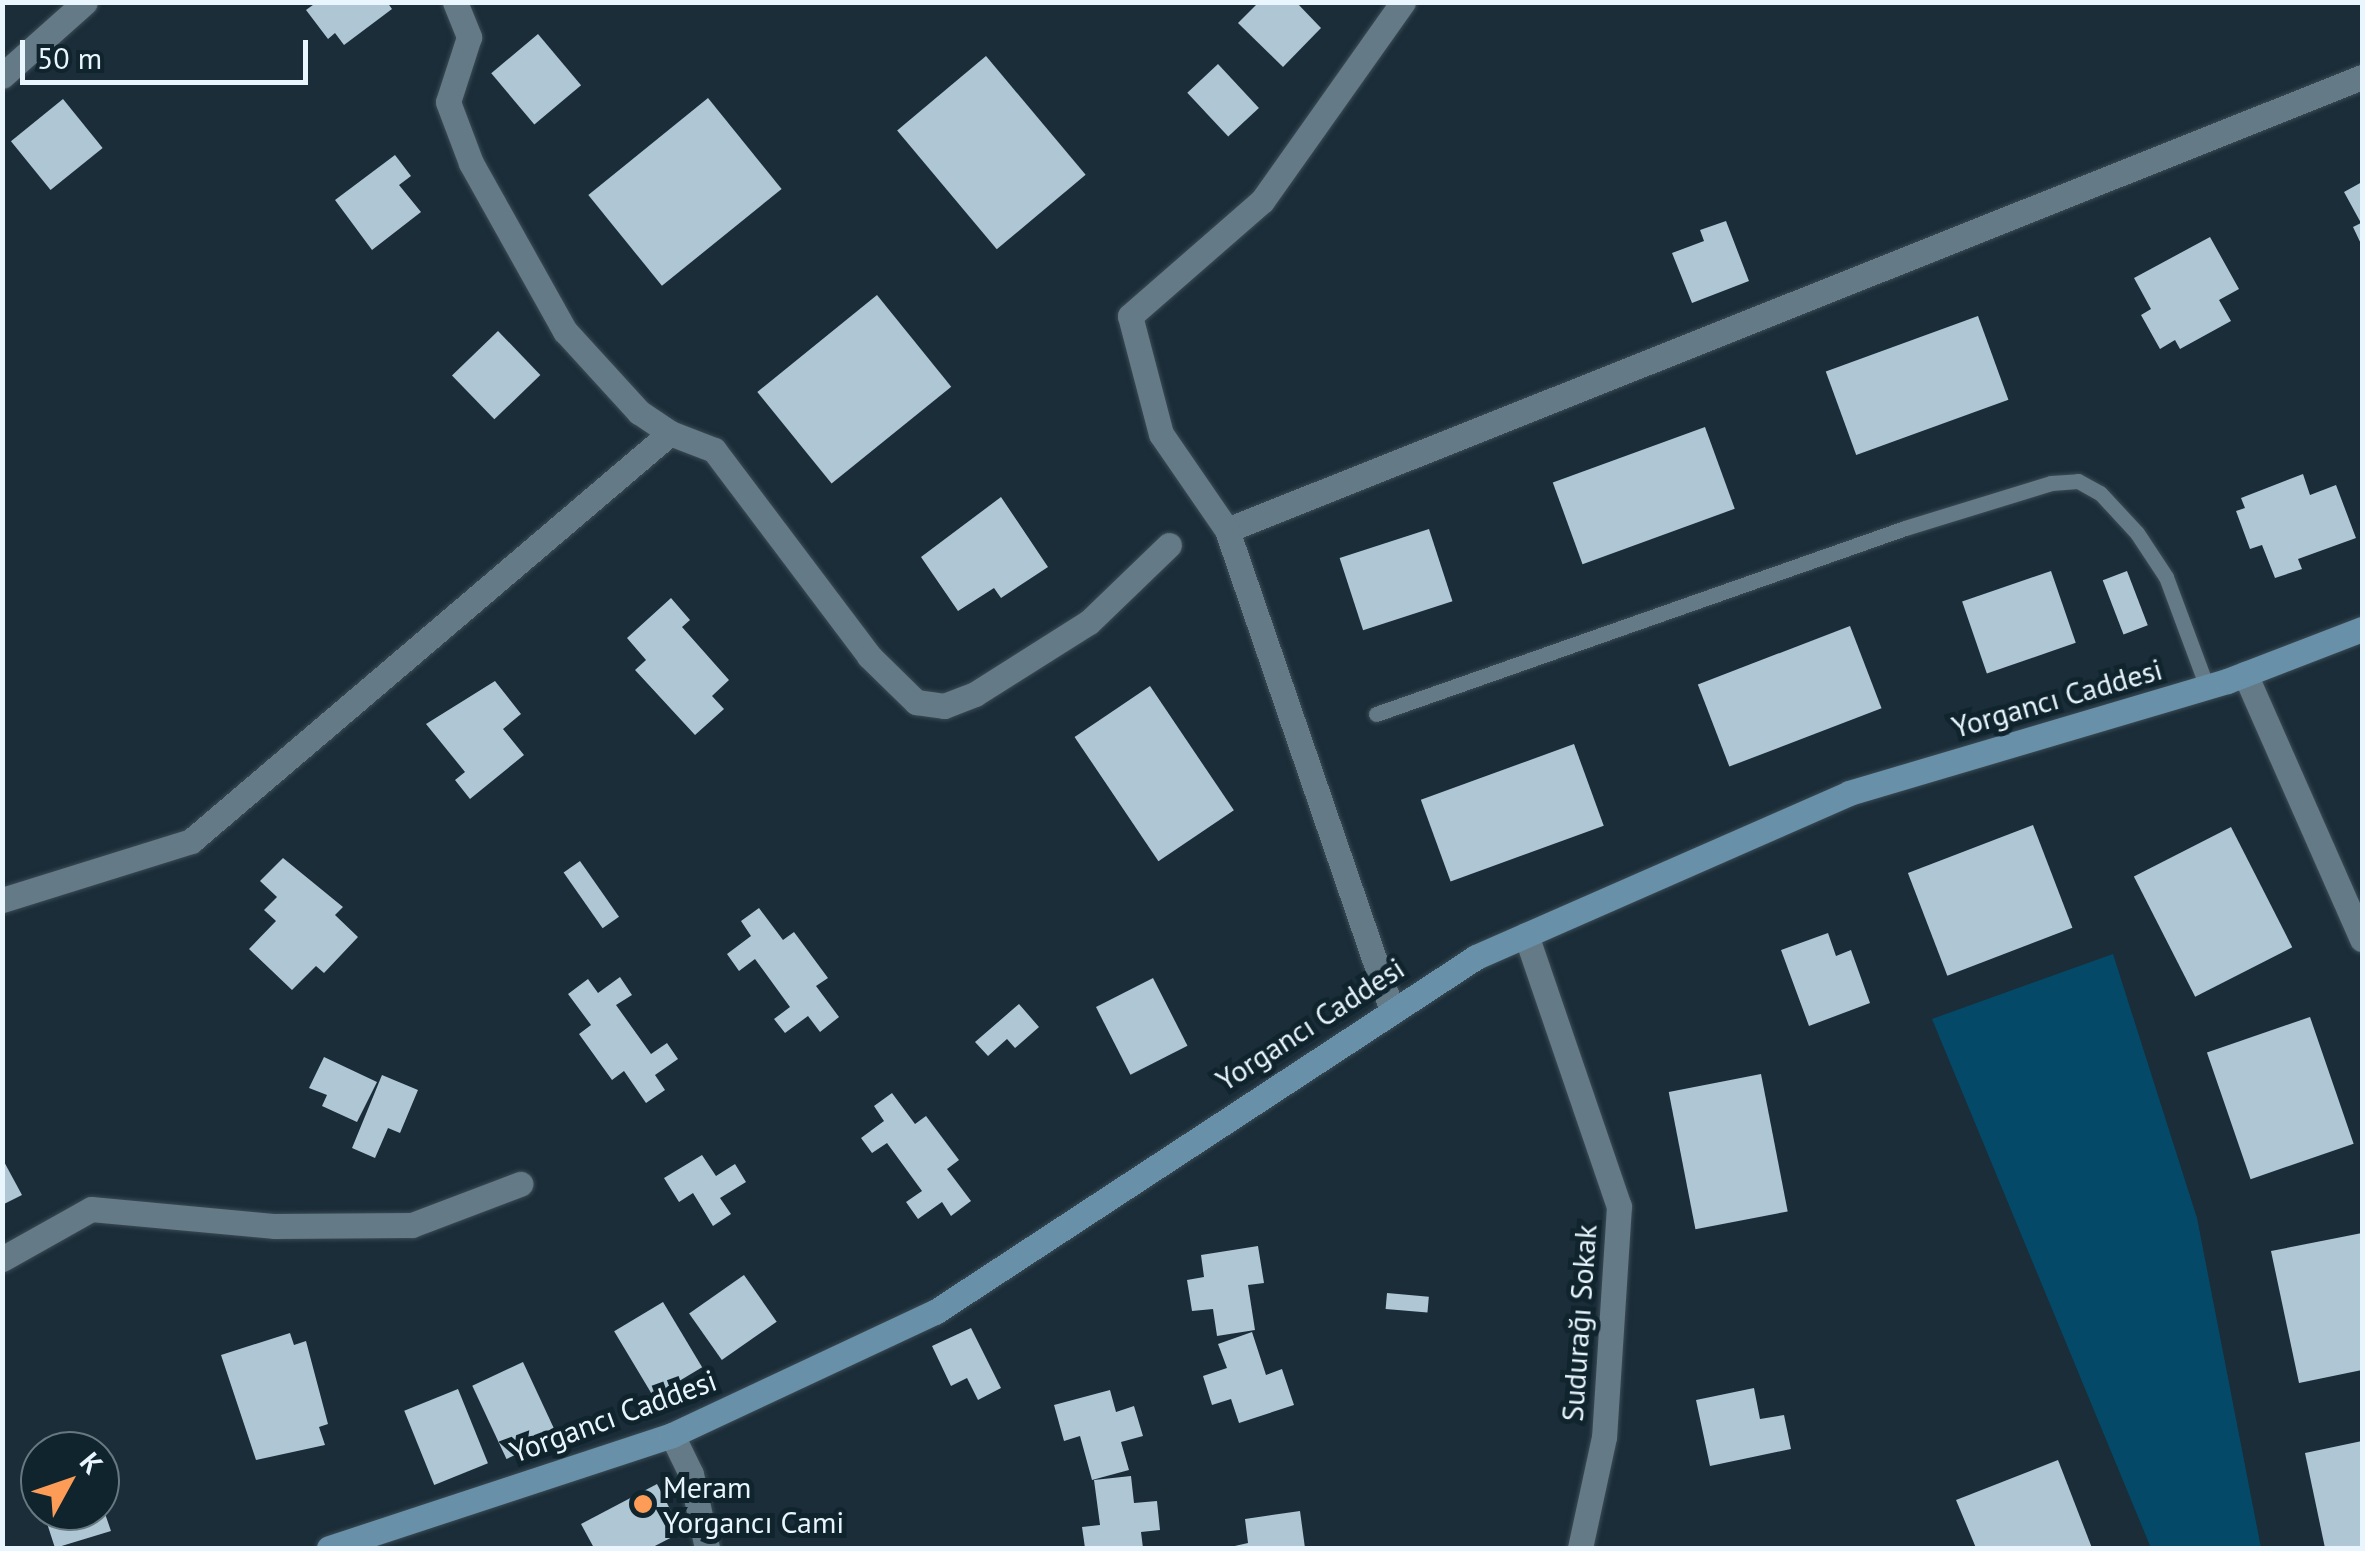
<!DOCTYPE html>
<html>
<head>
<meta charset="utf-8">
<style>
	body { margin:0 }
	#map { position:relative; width:2365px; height:1551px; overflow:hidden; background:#1a2d38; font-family:"PT Sans",sans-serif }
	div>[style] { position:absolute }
	.green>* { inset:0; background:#044a68 }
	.building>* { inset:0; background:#afc6d4; transform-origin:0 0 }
	.roads { filter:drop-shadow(0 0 2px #3b4b55) drop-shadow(0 0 2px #3b4b55) }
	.lane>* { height:15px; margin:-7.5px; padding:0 7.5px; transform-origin:7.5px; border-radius:7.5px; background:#647a87 }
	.street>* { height:25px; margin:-12.5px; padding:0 12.5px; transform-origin:12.5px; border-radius:12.5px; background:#647a87 }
	.secondary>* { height:25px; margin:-12.5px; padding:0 12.5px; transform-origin:12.5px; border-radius:12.5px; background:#6891a9 }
	.dots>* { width:28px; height:28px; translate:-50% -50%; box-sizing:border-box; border:5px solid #10242e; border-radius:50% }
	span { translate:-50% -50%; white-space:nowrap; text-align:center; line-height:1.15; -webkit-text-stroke:10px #10242e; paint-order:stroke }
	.street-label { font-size:30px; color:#eaf6fe }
	.poi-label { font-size:30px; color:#eaf6fe }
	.left { translate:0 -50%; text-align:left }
	.frame { position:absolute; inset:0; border:5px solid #eaf6fe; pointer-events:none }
	.north { position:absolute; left:20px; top:1431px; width:100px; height:100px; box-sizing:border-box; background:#10242e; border:2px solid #677881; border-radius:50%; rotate:50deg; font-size:28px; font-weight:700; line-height:40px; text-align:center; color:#eaf6fe }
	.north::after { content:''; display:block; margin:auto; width:35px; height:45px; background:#fd9c56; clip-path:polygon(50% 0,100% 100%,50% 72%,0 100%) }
	.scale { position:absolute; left:20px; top:40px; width:288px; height:45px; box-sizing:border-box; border:5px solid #eaf6fe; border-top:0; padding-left:12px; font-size:30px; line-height:35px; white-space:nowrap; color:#eaf6fe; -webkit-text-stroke:8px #10242e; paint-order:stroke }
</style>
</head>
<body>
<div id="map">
	<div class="green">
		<i style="clip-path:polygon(2113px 954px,2197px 1218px,2261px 1548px,2151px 1548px,1932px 1019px)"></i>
	</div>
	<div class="building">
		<i style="clip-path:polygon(317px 2px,387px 2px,392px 9px,344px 45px,335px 33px,328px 39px,306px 10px)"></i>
		<i style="clip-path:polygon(1259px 2px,1296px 2px,1321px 28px,1283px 67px,1238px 23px)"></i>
		<i style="left:538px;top:34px;width:67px;height:61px;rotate:50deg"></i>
		<i style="left:986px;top:56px;width:155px;height:116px;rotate:50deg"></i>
		<i style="left:1218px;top:64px;width:60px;height:42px;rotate:47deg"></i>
		<i style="left:708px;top:98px;width:117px;height:154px;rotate:51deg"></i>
		<i style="left:63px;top:99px;width:63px;height:67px;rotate:51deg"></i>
		<i style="clip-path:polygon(395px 155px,411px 176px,399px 185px,421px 212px,372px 250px,335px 200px)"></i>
		<i style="clip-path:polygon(2362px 182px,2362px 246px,2353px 227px,2361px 223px,2344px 192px)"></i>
		<i style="clip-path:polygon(1726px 221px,1749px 281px,1692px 303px,1672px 253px,1704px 241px,1700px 230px)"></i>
		<i style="clip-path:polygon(2210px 237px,2239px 289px,2219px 300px,2231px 321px,2180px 349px,2175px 340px,2160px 349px,2141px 315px,2151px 309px,2134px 278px)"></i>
		<i style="left:877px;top:295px;width:118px;height:154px;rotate:51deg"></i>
		<i style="left:1978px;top:316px;width:89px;height:162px;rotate:70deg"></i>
		<i style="left:498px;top:331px;width:61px;height:64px;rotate:46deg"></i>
		<i style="left:1705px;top:427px;width:87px;height:162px;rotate:70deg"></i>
		<i style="clip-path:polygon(2303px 474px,2310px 495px,2336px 485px,2356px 538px,2298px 559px,2302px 569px,2275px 578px,2262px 545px,2250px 549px,2236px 511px,2245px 508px,2241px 498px)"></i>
		<i style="clip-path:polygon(1001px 497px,1048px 567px,1001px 598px,994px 588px,958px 611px,921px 557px)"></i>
		<i style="left:1429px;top:529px;width:76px;height:94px;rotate:72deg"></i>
		<i style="left:2051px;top:571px;width:76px;height:94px;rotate:71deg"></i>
		<i style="left:2127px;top:571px;width:58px;height:26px;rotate:69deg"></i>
		<i style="clip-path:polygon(671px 598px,690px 620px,682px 627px,729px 680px,712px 696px,724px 709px,695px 735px,635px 670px,646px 660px,627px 638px)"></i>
		<i style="left:1850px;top:626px;width:88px;height:163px;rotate:69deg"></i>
		<i style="clip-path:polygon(495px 681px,521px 714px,503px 729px,524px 755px,470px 799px,455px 780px,465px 772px,426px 724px)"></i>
		<i style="left:1150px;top:686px;width:150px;height:91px;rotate:56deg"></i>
		<i style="left:1574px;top:744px;width:87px;height:163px;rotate:70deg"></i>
		<i style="left:2033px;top:825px;width:110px;height:134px;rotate:69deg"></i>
		<i style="left:2231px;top:827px;width:135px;height:109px;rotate:63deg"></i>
		<i style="clip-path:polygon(283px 858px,343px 907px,335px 915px,358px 937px,324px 973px,316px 966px,292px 990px,249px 949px,276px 921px,264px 910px,277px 897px,260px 881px)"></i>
		<i style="left:580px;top:861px;width:68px;height:20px;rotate:55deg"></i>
		<i style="clip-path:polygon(759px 908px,783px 940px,794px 932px,828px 978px,816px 986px,839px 1017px,820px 1032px,808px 1016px,785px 1033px,774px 1019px,790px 1007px,755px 959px,739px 971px,727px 954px,751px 936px,741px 921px)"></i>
		<i style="clip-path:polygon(1828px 933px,1836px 956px,1851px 950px,1870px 1003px,1809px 1026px,1781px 950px)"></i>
		<i style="clip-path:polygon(620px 977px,632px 995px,616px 1005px,651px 1054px,667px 1043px,678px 1059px,655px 1075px,665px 1090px,646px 1103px,624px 1071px,612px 1080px,579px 1034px,591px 1025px,568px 994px,588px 979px,598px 993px)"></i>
		<i style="left:1153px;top:978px;width:76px;height:64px;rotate:63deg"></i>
		<i style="clip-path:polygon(1019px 1004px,1039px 1027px,1015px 1048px,1007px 1039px,988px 1056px,975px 1042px)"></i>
		<i style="left:2310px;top:1017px;width:134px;height:109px;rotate:71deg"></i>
		<i style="clip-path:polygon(324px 1057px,377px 1082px,357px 1122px,322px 1106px,327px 1095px,309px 1088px)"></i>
		<i style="left:1761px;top:1074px;width:140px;height:94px;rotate:79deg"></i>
		<i style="clip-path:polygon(382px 1075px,418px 1090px,400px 1133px,388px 1128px,375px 1158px,352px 1148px)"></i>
		<i style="clip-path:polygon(892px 1093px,915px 1124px,926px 1116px,959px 1160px,947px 1169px,971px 1201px,951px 1216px,942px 1202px,918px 1219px,906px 1202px,922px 1191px,887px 1143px,872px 1153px,861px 1138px,884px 1121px,874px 1106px)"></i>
		<i style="clip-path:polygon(702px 1155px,716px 1176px,735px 1164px,746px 1182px,720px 1198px,731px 1214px,713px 1226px,693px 1193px,679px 1202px,664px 1178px)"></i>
		<i style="clip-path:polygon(2px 1158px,22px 1195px,2px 1205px)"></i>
		<i style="clip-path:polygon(2362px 1233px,2362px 1370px,2299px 1383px,2271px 1251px)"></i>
		<i style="clip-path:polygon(1258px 1246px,1264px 1283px,1248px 1285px,1255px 1330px,1217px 1336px,1213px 1309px,1192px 1311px,1187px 1280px,1204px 1277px,1201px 1255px)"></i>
		<i style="left:744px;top:1275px;width:57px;height:67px;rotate:55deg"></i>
		<i style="left:1387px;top:1293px;width:42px;height:16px;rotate:5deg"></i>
		<i style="left:663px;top:1302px;width:76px;height:57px;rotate:59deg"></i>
		<i style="clip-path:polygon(971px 1328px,1001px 1388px,978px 1400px,967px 1378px,951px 1386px,932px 1346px)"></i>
		<i style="clip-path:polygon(1252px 1332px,1266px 1375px,1282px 1369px,1294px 1405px,1239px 1423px,1231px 1399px,1212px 1405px,1203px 1376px,1227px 1368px,1218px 1344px)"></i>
		<i style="clip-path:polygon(290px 1333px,294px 1345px,306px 1341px,328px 1424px,319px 1427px,325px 1445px,256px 1460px,221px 1355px)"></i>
		<i style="left:523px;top:1362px;width:81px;height:56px;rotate:65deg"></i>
		<i style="clip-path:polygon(1754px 1388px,1760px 1419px,1784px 1415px,1791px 1449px,1710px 1466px,1696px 1400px)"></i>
		<i style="left:458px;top:1389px;width:80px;height:58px;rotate:68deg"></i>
		<i style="clip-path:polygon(1110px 1390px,1116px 1412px,1134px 1406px,1143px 1436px,1121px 1442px,1129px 1470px,1092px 1480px,1080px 1436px,1064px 1441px,1054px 1405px)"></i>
		<i style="clip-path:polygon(2362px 1441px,2362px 1548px,2325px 1548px,2305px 1453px)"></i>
		<i style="clip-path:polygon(2058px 1460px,2092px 1548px,1976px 1548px,1956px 1500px)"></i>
		<i style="clip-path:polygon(1131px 1476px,1134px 1503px,1157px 1501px,1160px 1530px,1141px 1532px,1143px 1548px,1085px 1548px,1082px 1527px,1100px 1525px,1094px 1480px)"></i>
		<i style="clip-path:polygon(657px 1484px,682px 1532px,651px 1548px,594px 1548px,581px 1524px)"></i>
		<i style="clip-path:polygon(101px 1502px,111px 1531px,55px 1548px,43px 1511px,100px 1511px)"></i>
		<i style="clip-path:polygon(1300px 1511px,1305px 1548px,1226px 1548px,1248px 1543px,1245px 1519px)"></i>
	</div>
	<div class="roads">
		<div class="lane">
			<i style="left:1376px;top:714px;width:561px;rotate:-19.37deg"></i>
			<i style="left:1905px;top:528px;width:153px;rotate:-17.1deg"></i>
			<i style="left:2051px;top:483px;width:27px;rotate:-4deg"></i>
			<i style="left:2078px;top:481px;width:25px;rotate:29deg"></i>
			<i style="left:2100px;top:493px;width:54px;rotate:47.2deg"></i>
			<i style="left:2137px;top:533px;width:53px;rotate:56.6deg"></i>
			<i style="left:2166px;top:577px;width:117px;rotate:69.6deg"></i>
		</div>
		<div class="street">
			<i style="left:455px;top:2px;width:38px;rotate:68deg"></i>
			<i style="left:469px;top:37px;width:68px;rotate:107.9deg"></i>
			<i style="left:448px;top:102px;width:65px;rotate:69.3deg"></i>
			<i style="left:471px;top:163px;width:193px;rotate:60.8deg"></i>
			<i style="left:565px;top:331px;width:110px;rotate:47.6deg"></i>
			<i style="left:639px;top:412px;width:37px;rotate:34deg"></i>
			<i style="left:2px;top:76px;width:111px;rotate:-41.7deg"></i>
			<i style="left:1227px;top:530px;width:1222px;rotate:-21.76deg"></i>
			<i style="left:2245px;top:674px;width:290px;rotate:66.2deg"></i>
			<i style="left:2px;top:900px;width:198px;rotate:-17.3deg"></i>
			<i style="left:191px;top:841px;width:629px;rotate:-40.42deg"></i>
			<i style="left:670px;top:433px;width:47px;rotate:21.1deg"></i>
			<i style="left:714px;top:450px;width:258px;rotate:53deg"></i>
			<i style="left:869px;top:656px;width:66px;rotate:44.4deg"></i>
			<i style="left:916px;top:702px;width:28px;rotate:8deg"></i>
			<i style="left:944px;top:706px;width:33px;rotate:-21deg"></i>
			<i style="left:975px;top:694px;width:135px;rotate:-32.3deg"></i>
			<i style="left:1089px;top:622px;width:111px;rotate:-43.9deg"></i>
			<i style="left:1526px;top:935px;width:287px;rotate:71.1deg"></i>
			<i style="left:1619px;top:1206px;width:231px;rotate:93.7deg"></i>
			<i style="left:1604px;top:1437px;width:114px;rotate:102.2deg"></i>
			<i style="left:1391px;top:1008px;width:505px;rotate:-108.94deg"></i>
			<i style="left:1227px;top:530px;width:116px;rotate:-124.5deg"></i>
			<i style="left:1161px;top:434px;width:122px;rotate:-104.7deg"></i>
			<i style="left:1130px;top:316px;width:175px;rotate:-41.1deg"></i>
			<i style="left:1262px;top:201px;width:244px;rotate:-54.7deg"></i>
			<i style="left:2px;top:1259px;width:102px;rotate:-29.3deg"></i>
			<i style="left:91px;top:1209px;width:185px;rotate:5.3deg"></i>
			<i style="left:275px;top:1226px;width:137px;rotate:-0.4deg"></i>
			<i style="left:412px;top:1225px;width:116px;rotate:-20.8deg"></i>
			<i style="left:672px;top:1435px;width:43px;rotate:64deg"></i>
			<i style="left:691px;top:1474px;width:76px;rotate:77.8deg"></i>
		</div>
		<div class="secondary">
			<i style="left:329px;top:1548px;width:361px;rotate:-18.2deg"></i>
			<i style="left:672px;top:1435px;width:290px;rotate:-25.1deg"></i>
			<i style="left:935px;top:1312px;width:647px;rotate:-33.27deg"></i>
			<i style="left:1476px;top:957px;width:407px;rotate:-23.7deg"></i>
			<i style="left:1849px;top:793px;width:394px;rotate:-16.5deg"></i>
			<i style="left:2227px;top:681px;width:145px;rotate:-21.1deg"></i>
		</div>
	</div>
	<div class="dots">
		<i style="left:643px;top:1504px;background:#fd9c56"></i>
	</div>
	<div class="street-label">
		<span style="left:2057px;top:698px;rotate:-16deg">Yorgancı Caddesi</span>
		<span style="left:1310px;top:1024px;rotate:-33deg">Yorgancı Caddesi</span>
		<span style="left:1579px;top:1323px;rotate:-86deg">Sudurağı Sokak</span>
		<span style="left:613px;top:1416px;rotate:-20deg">Yorgancı Caddesi</span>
	</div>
	<div class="poi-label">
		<span class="left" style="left:663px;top:1504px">Meram<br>Yorgancı Cami</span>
	</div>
	<div class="frame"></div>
	<div class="north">K</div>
	<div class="scale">50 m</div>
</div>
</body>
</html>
